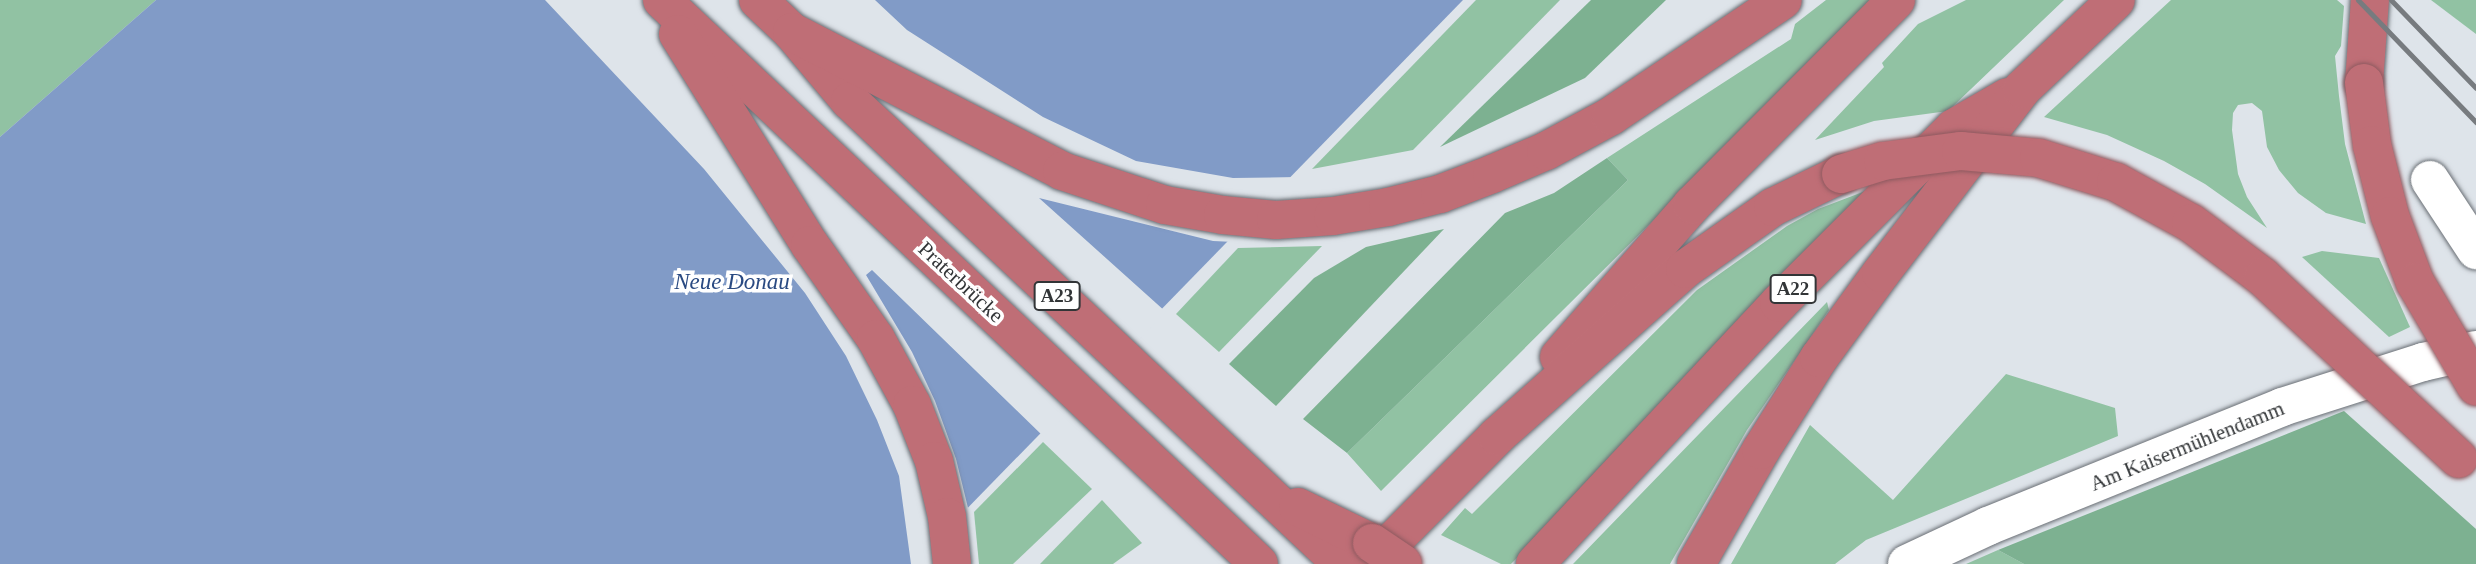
<!DOCTYPE html>
<html>
<head>
<meta charset="utf-8">
<style>
	body { margin:0 }
	#map { position:relative; width:2476px; height:564px; overflow:hidden; background:#dee4ea; font-family:"Times New Roman",serif }
	div>[style] { position:absolute }
	.green>* { inset:0; background:#91c2a3 }
	.forest>* { inset:0; background:#7db191 }
	.water>* { inset:0; background:#819bc7 }
	.pier>* { inset:0; background:#dee4ea }
	.roads { filter:drop-shadow(0 0 2px #696e74) drop-shadow(0 0 2px #696e74) }
	.minor>* { height:38px; margin:-19px; padding:0 19px; transform-origin:19px; border-radius:19px; background:#fff }
	.highway>* { height:38px; margin:-19px; padding:0 19px; transform-origin:19px; border-radius:19px; background:#bf6e76 }
	.rail>* { height:5px; margin:-2.5px; padding:0 2.5px; transform-origin:2.5px; border-radius:2.5px; background:#777b7f }
	.bridges { filter:drop-shadow(0 0 2px #8e5a60) drop-shadow(0 0 2px #8e5a60) }
	.highway-bridge>* { height:38px; margin:-19px; padding:0 19px; transform-origin:19px; border-radius:19px; background:#bf6e76 }
	span { translate:-50% -50%; white-space:nowrap; text-align:center; line-height:1.15; -webkit-text-stroke:7px #fff; paint-order:stroke }
	.shield-label span { padding:2px 5px; background:#fff; border:2px solid; border-radius:5px; -webkit-text-stroke-width:0 }
	.shield-label { font-size:19px; color:#323537; font-weight:700 }
	.street-label { font-size:21px; color:#323537 }
	.water-label { font-size:23px; color:#2a4a82; font-style:italic }
</style>
</head>
<body>
<div id="map">
	<div class="green">
		<i style="clip-path:polygon(0 0,156px 0,0 137px)"></i>
		<i style="clip-path:polygon(1476px 0,1560px 0,1413px 150px,1312px 169px)"></i>
		<i style="clip-path:polygon(1826px 0,1875px 0,1381px 491px,1347px 453px,1628px 180px,1607px 158px,1791px 39px,1795px 24px)"></i>
		<i style="clip-path:polygon(1966px 0,2064px 0,1948px 111px,1874px 121px,1815px 140px,1884px 67px,1882px 63px,1918px 24px)"></i>
		<i style="clip-path:polygon(2171px 0,2337px 0,2344px 6px,2341px 46px,2335px 56px,2339px 96px,2345px 144px,2366px 224px,2326px 213px,2298px 193px,2279px 170px,2267px 147px,2262px 111px,2252px 103px,2238px 105px,2233px 113px,2232px 130px,2238px 174px,2247px 197px,2267px 228px,2205px 184px,2164px 161px,2107px 135px,2044px 117px)"></i>
		<i style="clip-path:polygon(2431px 0,2476px 0,2476px 34px)"></i>
		<i style="clip-path:polygon(1876px 187px,1511px 564px,1501px 564px,1441px 535px,1465px 508px,1472px 514px,1697px 290px,1787px 226px,1818px 209px)"></i>
		<i style="clip-path:polygon(1322px 246px,1219px 352px,1176px 314px,1238px 248px)"></i>
		<i style="clip-path:polygon(2322px 251px,2379px 258px,2410px 327px,2389px 337px,2302px 257px)"></i>
		<i style="clip-path:polygon(1827px 302px,1829px 310px,1747px 430px,1670px 564px,1573px 564px)"></i>
		<i style="clip-path:polygon(2006px 374px,2115px 408px,2118px 436px,1866px 540px,1835px 564px,1731px 564px,1810px 425px,1893px 500px)"></i>
		<i style="clip-path:polygon(1043px 442px,1092px 489px,1013px 564px,979px 564px,974px 512px)"></i>
		<i style="clip-path:polygon(1102px 500px,1142px 543px,1113px 564px,1040px 564px)"></i>
		<i style="clip-path:polygon(1998px 550px,2024px 564px,1966px 564px)"></i>
	</div>
	<div class="forest">
		<i style="clip-path:polygon(1591px 0,1666px 0,1585px 78px,1440px 147px)"></i>
		<i style="clip-path:polygon(1607px 158px,1628px 180px,1347px 453px,1303px 419px,1505px 213px,1554px 193px)"></i>
		<i style="clip-path:polygon(1444px 229px,1276px 406px,1229px 364px,1314px 278px,1366px 247px)"></i>
		<i style="clip-path:polygon(2344px 411px,2476px 529px,2476px 564px,2024px 564px,1998px 550px)"></i>
	</div>
	<div class="water">
		<i style="clip-path:polygon(156px 0,1463px 0,913px 564px,0 564px,0 137px)"></i>
	</div>
	<div class="pier">
		<i style="clip-path:polygon(545px 0,875px 0,907px 30px,1043px 117px,1136px 161px,1233px 178px,1297px 177px,1234px 242px,1213px 241px,1039px 198px,1166px 312px,1044px 437px,872px 270px,866px 275px,912px 352px,935px 401px,956px 459px,969px 512px,918px 564px,911px 564px,899px 476px,877px 420px,846px 356px,805px 293px,704px 169px)"></i>
	</div>
	<div class="roads">
		<div class="minor">
			<i style="left:2430px;top:180px;width:84px;rotate:56.7deg"></i>
			<i style="left:1907px;top:564px;width:89px;rotate:-25.1deg"></i>
			<i style="left:1988px;top:526px;width:317px;rotate:-22deg"></i>
			<i style="left:2282px;top:407px;width:148px;rotate:-17.7deg"></i>
			<i style="left:2423px;top:362px;width:54px;rotate:-12.8deg"></i>
		</div>
		<div class="highway">
			<i style="left:662px;top:0;width:821px;rotate:43.37deg"></i>
			<i style="left:758px;top:0;width:47px;rotate:43.3deg"></i>
			<i style="left:792px;top:32px;width:90px;rotate:50deg"></i>
			<i style="left:850px;top:101px;width:676px;rotate:43.26deg"></i>
			<i style="left:792px;top:32px;width:304px;rotate:27.2deg"></i>
			<i style="left:1062px;top:171px;width:108px;rotate:18.3deg"></i>
			<i style="left:1165px;top:205px;width:59px;rotate:9.8deg"></i>
			<i style="left:1223px;top:215px;width:53px;rotate:5.4deg"></i>
			<i style="left:1276px;top:220px;width:57px;rotate:-4deg"></i>
			<i style="left:1333px;top:216px;width:56px;rotate:-9.3deg"></i>
			<i style="left:1388px;top:207px;width:54px;rotate:-14deg"></i>
			<i style="left:1440px;top:194px;width:56px;rotate:-21deg"></i>
			<i style="left:1492px;top:174px;width:59px;rotate:-23.1deg"></i>
			<i style="left:1546px;top:151px;width:74px;rotate:-28.3deg"></i>
			<i style="left:1611px;top:116px;width:207px;rotate:-34deg"></i>
			<i style="left:678px;top:34px;width:249px;rotate:58deg"></i>
			<i style="left:810px;top:245px;width:115px;rotate:54.9deg"></i>
			<i style="left:876px;top:339px;width:75px;rotate:61.4deg"></i>
			<i style="left:912px;top:405px;width:60px;rotate:68.6deg"></i>
			<i style="left:934px;top:461px;width:57px;rotate:76.9deg"></i>
			<i style="left:947px;top:517px;width:47px;rotate:83.9deg"></i>
			<i style="left:2364px;top:83px;width:83px;rotate:-85.9deg"></i>
			<i style="left:1559px;top:357px;width:202px;rotate:-48.8deg"></i>
			<i style="left:1692px;top:205px;width:289px;rotate:-45.1deg"></i>
			<i style="left:1298px;top:507px;width:82px;rotate:25.9deg"></i>
			<i style="left:1370px;top:564px;width:180px;rotate:-45.2deg"></i>
			<i style="left:1497px;top:436px;width:251px;rotate:-41.6deg"></i>
			<i style="left:1685px;top:269px;width:108px;rotate:-35.2deg"></i>
			<i style="left:1773px;top:207px;width:76px;rotate:-25.9deg"></i>
			<i style="left:1535px;top:564px;width:357px;rotate:-46.9deg"></i>
			<i style="left:1779px;top:303px;width:247px;rotate:-45deg"></i>
			<i style="left:1954px;top:128px;width:62px;rotate:-29.9deg"></i>
			<i style="left:1696px;top:564px;width:131px;rotate:-60.3deg"></i>
			<i style="left:1761px;top:450px;width:109px;rotate:-57.8deg"></i>
			<i style="left:1819px;top:358px;width:105px;rotate:-53.9deg"></i>
			<i style="left:1881px;top:273px;width:232px;rotate:-52.5deg"></i>
			<i style="left:2022px;top:89px;width:129px;rotate:-43.4deg"></i>
		</div>
	</div>
	<div class="rail">
		<i style="left:2358px;top:0;width:170px;rotate:46deg"></i>
		<i style="left:2391px;top:0;width:122px;rotate:46deg"></i>
	</div>
	<div class="bridges">
		<div class="highway-bridge">
			<i style="left:2364px;top:83px;width:63px;rotate:82.6deg"></i>
			<i style="left:2372px;top:145px;width:73px;rotate:75.8deg"></i>
			<i style="left:2390px;top:216px;width:71px;rotate:69.3deg"></i>
			<i style="left:2415px;top:282px;width:121px;rotate:59.6deg"></i>
			<i style="left:1841px;top:174px;width:44px;rotate:-17.2deg"></i>
			<i style="left:1883px;top:161px;width:79px;rotate:-7.3deg"></i>
			<i style="left:1961px;top:151px;width:78px;rotate:5.1deg"></i>
			<i style="left:2039px;top:158px;width:81px;rotate:17.3deg"></i>
			<i style="left:2116px;top:182px;width:85px;rotate:28.7deg"></i>
			<i style="left:2191px;top:223px;width:90px;rotate:36.9deg"></i>
			<i style="left:2263px;top:277px;width:267px;rotate:42.9deg"></i>
			<i style="left:1372px;top:543px;width:37px;rotate:34deg"></i>
		</div>
	</div>
	<div class="shield-label">
		<span style="left:1793px;top:289px">A22</span>
		<span style="left:1057px;top:296px">A23</span>
	</div>
	<div class="street-label">
		<span style="left:961px;top:282px;rotate:43deg">Praterbrücke</span>
		<span style="left:2187px;top:446px;rotate:-22deg">Am Kaisermühlendamm</span>
	</div>
	<div class="water-label">
		<span style="left:732px;top:282px">Neue Donau</span>
	</div>
</div>
</body>
</html>
